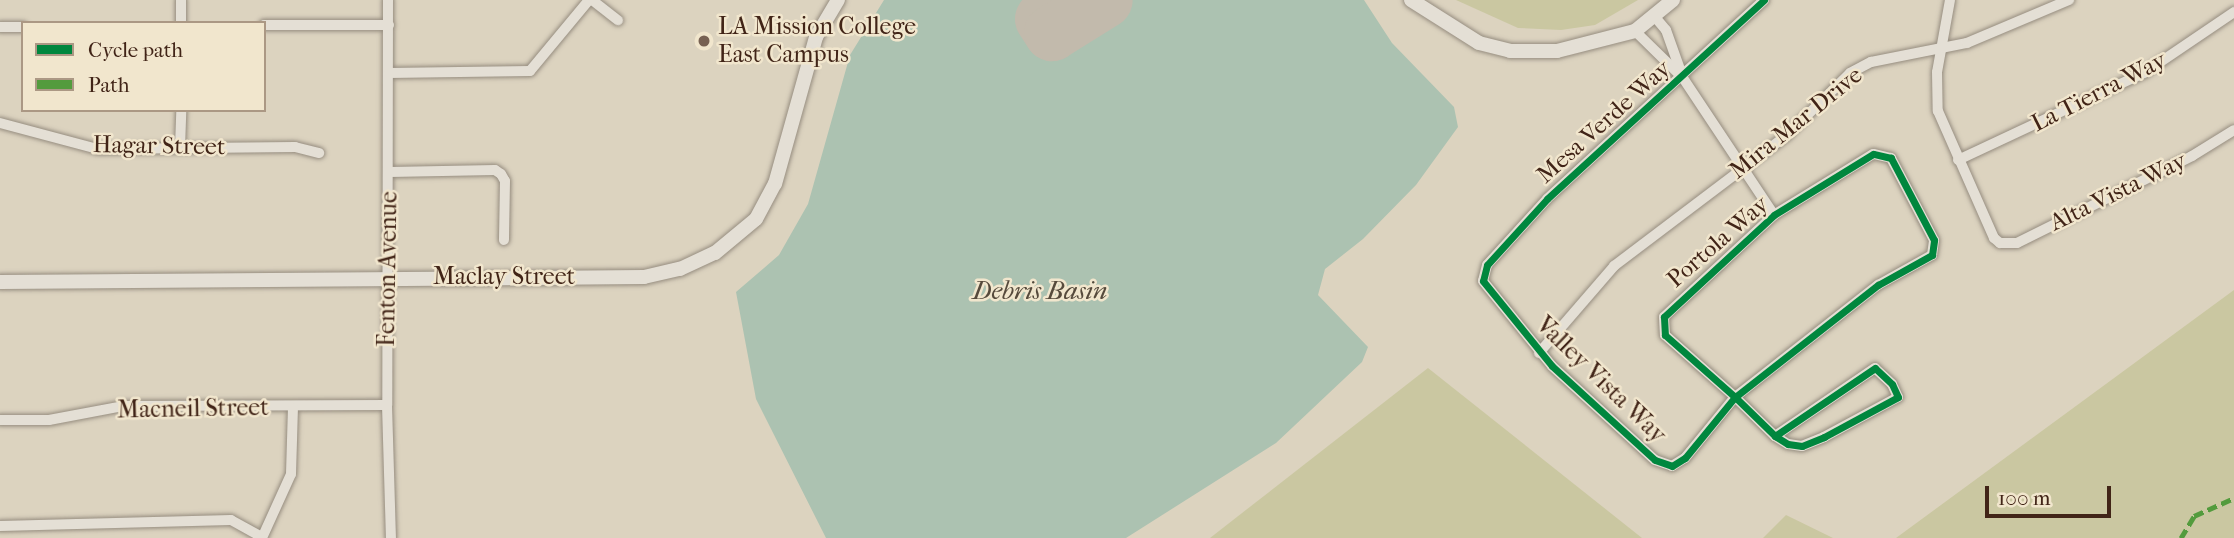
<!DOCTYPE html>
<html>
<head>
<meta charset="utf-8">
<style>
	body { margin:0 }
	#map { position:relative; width:2234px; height:538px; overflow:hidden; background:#dcd3bf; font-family:"IM FELL French Canon",serif }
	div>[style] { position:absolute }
	.green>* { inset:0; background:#cac7a1 }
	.water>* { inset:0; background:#acc2b1 }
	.runway>* { height:56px; margin:-28px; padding:0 28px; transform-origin:28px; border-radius:28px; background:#c2baac }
	.roads { filter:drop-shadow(0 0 2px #968d80) drop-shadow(0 0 2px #968d80) }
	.street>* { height:10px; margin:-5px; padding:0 5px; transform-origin:5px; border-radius:5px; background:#e4dfd5 }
	.secondary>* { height:14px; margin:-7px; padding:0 7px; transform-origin:7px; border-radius:7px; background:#e4dfd5 }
	.quiet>* { height:5px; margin-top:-2.5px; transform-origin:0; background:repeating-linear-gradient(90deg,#539b3d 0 10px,transparent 0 15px) }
	.cycleway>* { height:7px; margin:-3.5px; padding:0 3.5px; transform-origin:3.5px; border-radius:3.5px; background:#00873e }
	.dots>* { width:19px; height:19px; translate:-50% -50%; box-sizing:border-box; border:4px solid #f1e6cd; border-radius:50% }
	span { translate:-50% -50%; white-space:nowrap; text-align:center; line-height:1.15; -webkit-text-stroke:5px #f1e6cd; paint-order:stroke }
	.poi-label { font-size:24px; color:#412417 }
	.left { translate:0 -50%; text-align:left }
	.street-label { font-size:24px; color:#412417 }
	.water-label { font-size:26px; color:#564a3c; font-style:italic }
	.legend { position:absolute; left:21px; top:21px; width:245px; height:91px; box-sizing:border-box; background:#f1e6cd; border:2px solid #ab9884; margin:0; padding:9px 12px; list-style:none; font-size:21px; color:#412417 }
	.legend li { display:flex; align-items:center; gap:14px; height:35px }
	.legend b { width:35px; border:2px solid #ab9884 }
	.scale { position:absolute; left:1985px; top:486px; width:126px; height:32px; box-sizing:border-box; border:4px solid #412417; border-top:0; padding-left:9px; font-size:21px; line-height:24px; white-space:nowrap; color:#412417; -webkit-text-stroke:5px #f1e6cd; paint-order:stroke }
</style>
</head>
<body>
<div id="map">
	<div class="green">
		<i style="clip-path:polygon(1045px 0,1126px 0,1052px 44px,1031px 8px)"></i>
		<i style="clip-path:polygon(1456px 0,1638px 0,1595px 25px,1561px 30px,1518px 28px)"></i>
		<i style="clip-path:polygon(2234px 290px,2234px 538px,1896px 538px)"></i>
		<i style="clip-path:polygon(1428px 368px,1642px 538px,1210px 538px)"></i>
		<i style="clip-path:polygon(1786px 515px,1833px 538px,1763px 538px)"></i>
	</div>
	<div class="water">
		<i style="clip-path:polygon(884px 0,1045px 0,1032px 8px,1052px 44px,1126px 0,1364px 0,1392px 43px,1454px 107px,1458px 127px,1416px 185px,1363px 239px,1325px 269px,1318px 295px,1368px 347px,1362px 362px,1276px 443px,1126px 538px,826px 538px,756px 399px,736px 292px,779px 255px,808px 204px,850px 55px)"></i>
	</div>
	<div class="runway">
		<i style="left:1074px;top:0;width:36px;rotate:148deg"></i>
		<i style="left:1043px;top:19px;width:17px;rotate:57deg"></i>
		<i style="left:1052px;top:33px;width:62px;rotate:-31.9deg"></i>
	</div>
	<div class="roads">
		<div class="street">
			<i style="left:181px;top:0;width:23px;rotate:90deg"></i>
			<i style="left:388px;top:0;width:405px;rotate:90.1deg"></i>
			<i style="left:387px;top:405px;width:133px;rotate:88.3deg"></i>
			<i style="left:592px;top:0;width:33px;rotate:38deg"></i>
			<i style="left:1764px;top:0;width:294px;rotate:137.5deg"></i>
			<i style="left:1547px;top:199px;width:89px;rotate:132.3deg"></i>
			<i style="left:1487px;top:265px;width:16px;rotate:104deg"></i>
			<i style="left:1483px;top:281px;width:109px;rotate:50.9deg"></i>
			<i style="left:1552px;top:366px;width:139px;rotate:42.4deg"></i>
			<i style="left:1655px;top:460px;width:18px;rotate:19deg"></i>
			<i style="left:1672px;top:466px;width:15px;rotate:-32deg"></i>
			<i style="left:1685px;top:458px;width:79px;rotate:-50.7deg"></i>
			<i style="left:1735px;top:397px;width:182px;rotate:-38.1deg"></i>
			<i style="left:1878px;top:285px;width:62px;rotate:-29.1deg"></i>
			<i style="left:1932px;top:255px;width:15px;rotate:-82deg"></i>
			<i style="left:1934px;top:240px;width:93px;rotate:-117.7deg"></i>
			<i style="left:1891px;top:158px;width:18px;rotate:-167deg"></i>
			<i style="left:1873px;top:154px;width:116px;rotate:148.4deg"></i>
			<i style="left:1774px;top:215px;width:150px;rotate:137.2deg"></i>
			<i style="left:1664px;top:317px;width:18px;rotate:87deg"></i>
			<i style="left:1665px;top:335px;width:94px;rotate:41.5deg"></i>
			<i style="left:1735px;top:397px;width:56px;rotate:44.3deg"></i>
			<i style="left:1775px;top:436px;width:15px;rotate:32deg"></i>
			<i style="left:1788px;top:444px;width:14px;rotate:8deg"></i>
			<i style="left:1802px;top:446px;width:24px;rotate:-22deg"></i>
			<i style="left:1824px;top:437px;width:84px;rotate:-28.4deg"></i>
			<i style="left:1898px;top:397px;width:14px;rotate:-115deg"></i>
			<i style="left:1892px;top:384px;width:23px;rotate:-137deg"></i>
			<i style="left:1875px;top:368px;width:121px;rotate:145.8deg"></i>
			<i style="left:1950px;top:0;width:73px;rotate:100.2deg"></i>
			<i style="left:1937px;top:72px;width:39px;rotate:89deg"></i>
			<i style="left:1938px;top:111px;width:139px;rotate:66.2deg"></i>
			<i style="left:1994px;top:238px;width:8px;rotate:40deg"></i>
			<i style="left:2000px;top:243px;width:17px"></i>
			<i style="left:2017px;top:243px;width:195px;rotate:-26.4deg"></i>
			<i style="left:2192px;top:156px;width:49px;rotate:-31.8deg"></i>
			<i style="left:1655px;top:17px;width:17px;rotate:50deg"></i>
			<i style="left:1666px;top:30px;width:48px;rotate:70.4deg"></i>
			<i style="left:264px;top:25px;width:125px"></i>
			<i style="left:0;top:27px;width:23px"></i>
			<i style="left:1635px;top:31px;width:67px;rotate:44.4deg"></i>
			<i style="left:1683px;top:78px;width:164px;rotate:56.4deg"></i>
			<i style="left:389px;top:73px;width:141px;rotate:-0.8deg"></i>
			<i style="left:530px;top:71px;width:92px;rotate:-50.3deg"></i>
			<i style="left:0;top:123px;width:101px;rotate:14.9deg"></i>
			<i style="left:98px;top:149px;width:197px;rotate:-0.6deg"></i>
			<i style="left:295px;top:147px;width:25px;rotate:14deg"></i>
			<i style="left:180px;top:148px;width:38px;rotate:-88deg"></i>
			<i style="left:1958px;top:160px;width:205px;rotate:-25.1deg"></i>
			<i style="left:2144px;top:73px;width:109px;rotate:-34.1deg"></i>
			<i style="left:390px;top:172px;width:105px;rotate:-1.1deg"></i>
			<i style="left:495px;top:170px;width:7px;rotate:34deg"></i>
			<i style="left:501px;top:174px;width:8px;rotate:60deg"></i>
			<i style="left:505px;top:181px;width:59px;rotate:91deg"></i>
			<i style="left:1539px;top:353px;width:115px;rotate:-49.2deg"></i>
			<i style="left:1614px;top:266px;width:217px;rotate:-37.1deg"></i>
			<i style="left:1787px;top:135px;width:88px;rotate:-44.5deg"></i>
			<i style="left:1850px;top:73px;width:24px;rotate:-28deg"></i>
			<i style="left:1871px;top:62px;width:98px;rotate:-11.2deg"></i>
			<i style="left:1967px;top:43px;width:111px;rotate:-22.9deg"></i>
			<i style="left:0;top:420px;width:49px"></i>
			<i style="left:49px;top:420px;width:75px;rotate:-10.7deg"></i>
			<i style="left:123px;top:406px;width:264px;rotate:-0.2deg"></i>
			<i style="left:0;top:526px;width:231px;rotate:-1.5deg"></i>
			<i style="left:231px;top:520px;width:35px;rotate:29deg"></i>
			<i style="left:262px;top:538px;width:70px;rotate:-65.6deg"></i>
			<i style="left:291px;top:474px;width:66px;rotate:-88.3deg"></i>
		</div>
		<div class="secondary">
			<i style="left:1411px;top:0;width:80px;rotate:32.3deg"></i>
			<i style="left:1479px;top:43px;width:32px;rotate:14deg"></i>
			<i style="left:1510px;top:51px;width:47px"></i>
			<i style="left:1557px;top:51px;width:81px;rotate:-14.4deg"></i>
			<i style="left:1635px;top:31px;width:49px;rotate:-39.2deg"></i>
			<i style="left:0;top:282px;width:644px;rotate:-0.44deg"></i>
			<i style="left:644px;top:277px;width:37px;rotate:-13deg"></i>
			<i style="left:680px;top:269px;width:38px;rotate:-25deg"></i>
			<i style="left:715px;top:253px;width:53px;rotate:-39.7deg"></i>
			<i style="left:756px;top:219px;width:40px;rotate:-62deg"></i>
			<i style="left:775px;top:184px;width:153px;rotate:-74.4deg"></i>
			<i style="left:816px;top:37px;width:43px;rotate:-59.3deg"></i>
		</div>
	</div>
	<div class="quiet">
		<i style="left:2181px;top:538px;width:26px;rotate:-59deg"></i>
		<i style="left:2194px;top:516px;width:44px;rotate:-24.2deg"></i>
	</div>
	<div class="cycleway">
		<i style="left:1764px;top:0;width:294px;rotate:137.5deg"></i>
		<i style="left:1547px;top:199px;width:89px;rotate:132.3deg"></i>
		<i style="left:1487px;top:265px;width:16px;rotate:104deg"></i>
		<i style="left:1483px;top:281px;width:109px;rotate:50.9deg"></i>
		<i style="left:1552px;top:366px;width:139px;rotate:42.4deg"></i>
		<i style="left:1655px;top:460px;width:18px;rotate:19deg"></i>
		<i style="left:1672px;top:466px;width:15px;rotate:-32deg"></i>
		<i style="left:1685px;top:458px;width:79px;rotate:-50.7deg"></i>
		<i style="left:1735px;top:397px;width:182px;rotate:-38.1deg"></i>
		<i style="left:1878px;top:285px;width:62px;rotate:-29.1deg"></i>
		<i style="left:1932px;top:255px;width:15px;rotate:-82deg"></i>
		<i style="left:1934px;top:240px;width:93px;rotate:-117.7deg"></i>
		<i style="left:1891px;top:158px;width:18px;rotate:-167deg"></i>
		<i style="left:1873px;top:154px;width:116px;rotate:148.4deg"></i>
		<i style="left:1774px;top:215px;width:150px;rotate:137.2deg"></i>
		<i style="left:1664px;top:317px;width:18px;rotate:87deg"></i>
		<i style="left:1665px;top:335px;width:94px;rotate:41.5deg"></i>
		<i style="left:1735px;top:397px;width:56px;rotate:44.3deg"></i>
		<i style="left:1775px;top:436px;width:15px;rotate:32deg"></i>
		<i style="left:1788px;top:444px;width:14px;rotate:8deg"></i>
		<i style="left:1802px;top:446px;width:24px;rotate:-22deg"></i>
		<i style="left:1824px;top:437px;width:84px;rotate:-28.4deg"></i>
		<i style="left:1898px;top:397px;width:14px;rotate:-115deg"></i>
		<i style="left:1892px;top:384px;width:23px;rotate:-137deg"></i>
		<i style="left:1875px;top:368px;width:121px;rotate:145.8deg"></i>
	</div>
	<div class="dots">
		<i style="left:704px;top:41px;background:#776152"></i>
	</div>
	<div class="poi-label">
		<span class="left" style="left:718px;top:41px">LA Mission College<br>East Campus</span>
	</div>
	<div class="street-label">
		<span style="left:2099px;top:92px;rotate:-27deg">La Tierra Way</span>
		<span style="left:1604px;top:122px;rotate:-42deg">Mesa Verde Way</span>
		<span style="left:1796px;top:123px;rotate:-39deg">Mira Mar Drive</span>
		<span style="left:159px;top:146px;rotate:1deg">Hagar Street</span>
		<span style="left:2118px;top:192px;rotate:-26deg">Alta Vista Way</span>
		<span style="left:1718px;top:242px;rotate:-41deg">Portola Way</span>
		<span style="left:388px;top:269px;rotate:-89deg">Fenton Avenue</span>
		<span style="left:504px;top:277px">Maclay Street</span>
		<span style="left:1601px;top:380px;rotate:44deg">Valley Vista Way</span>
		<span style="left:193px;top:409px;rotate:-1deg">Macneil Street</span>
	</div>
	<div class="water-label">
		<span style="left:1040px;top:291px">Debris Basin</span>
	</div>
	<ul class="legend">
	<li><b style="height:9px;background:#00873e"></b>Cycle path</li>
	<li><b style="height:9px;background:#539b3d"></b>Path</li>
	</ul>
	<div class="scale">100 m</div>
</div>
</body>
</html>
